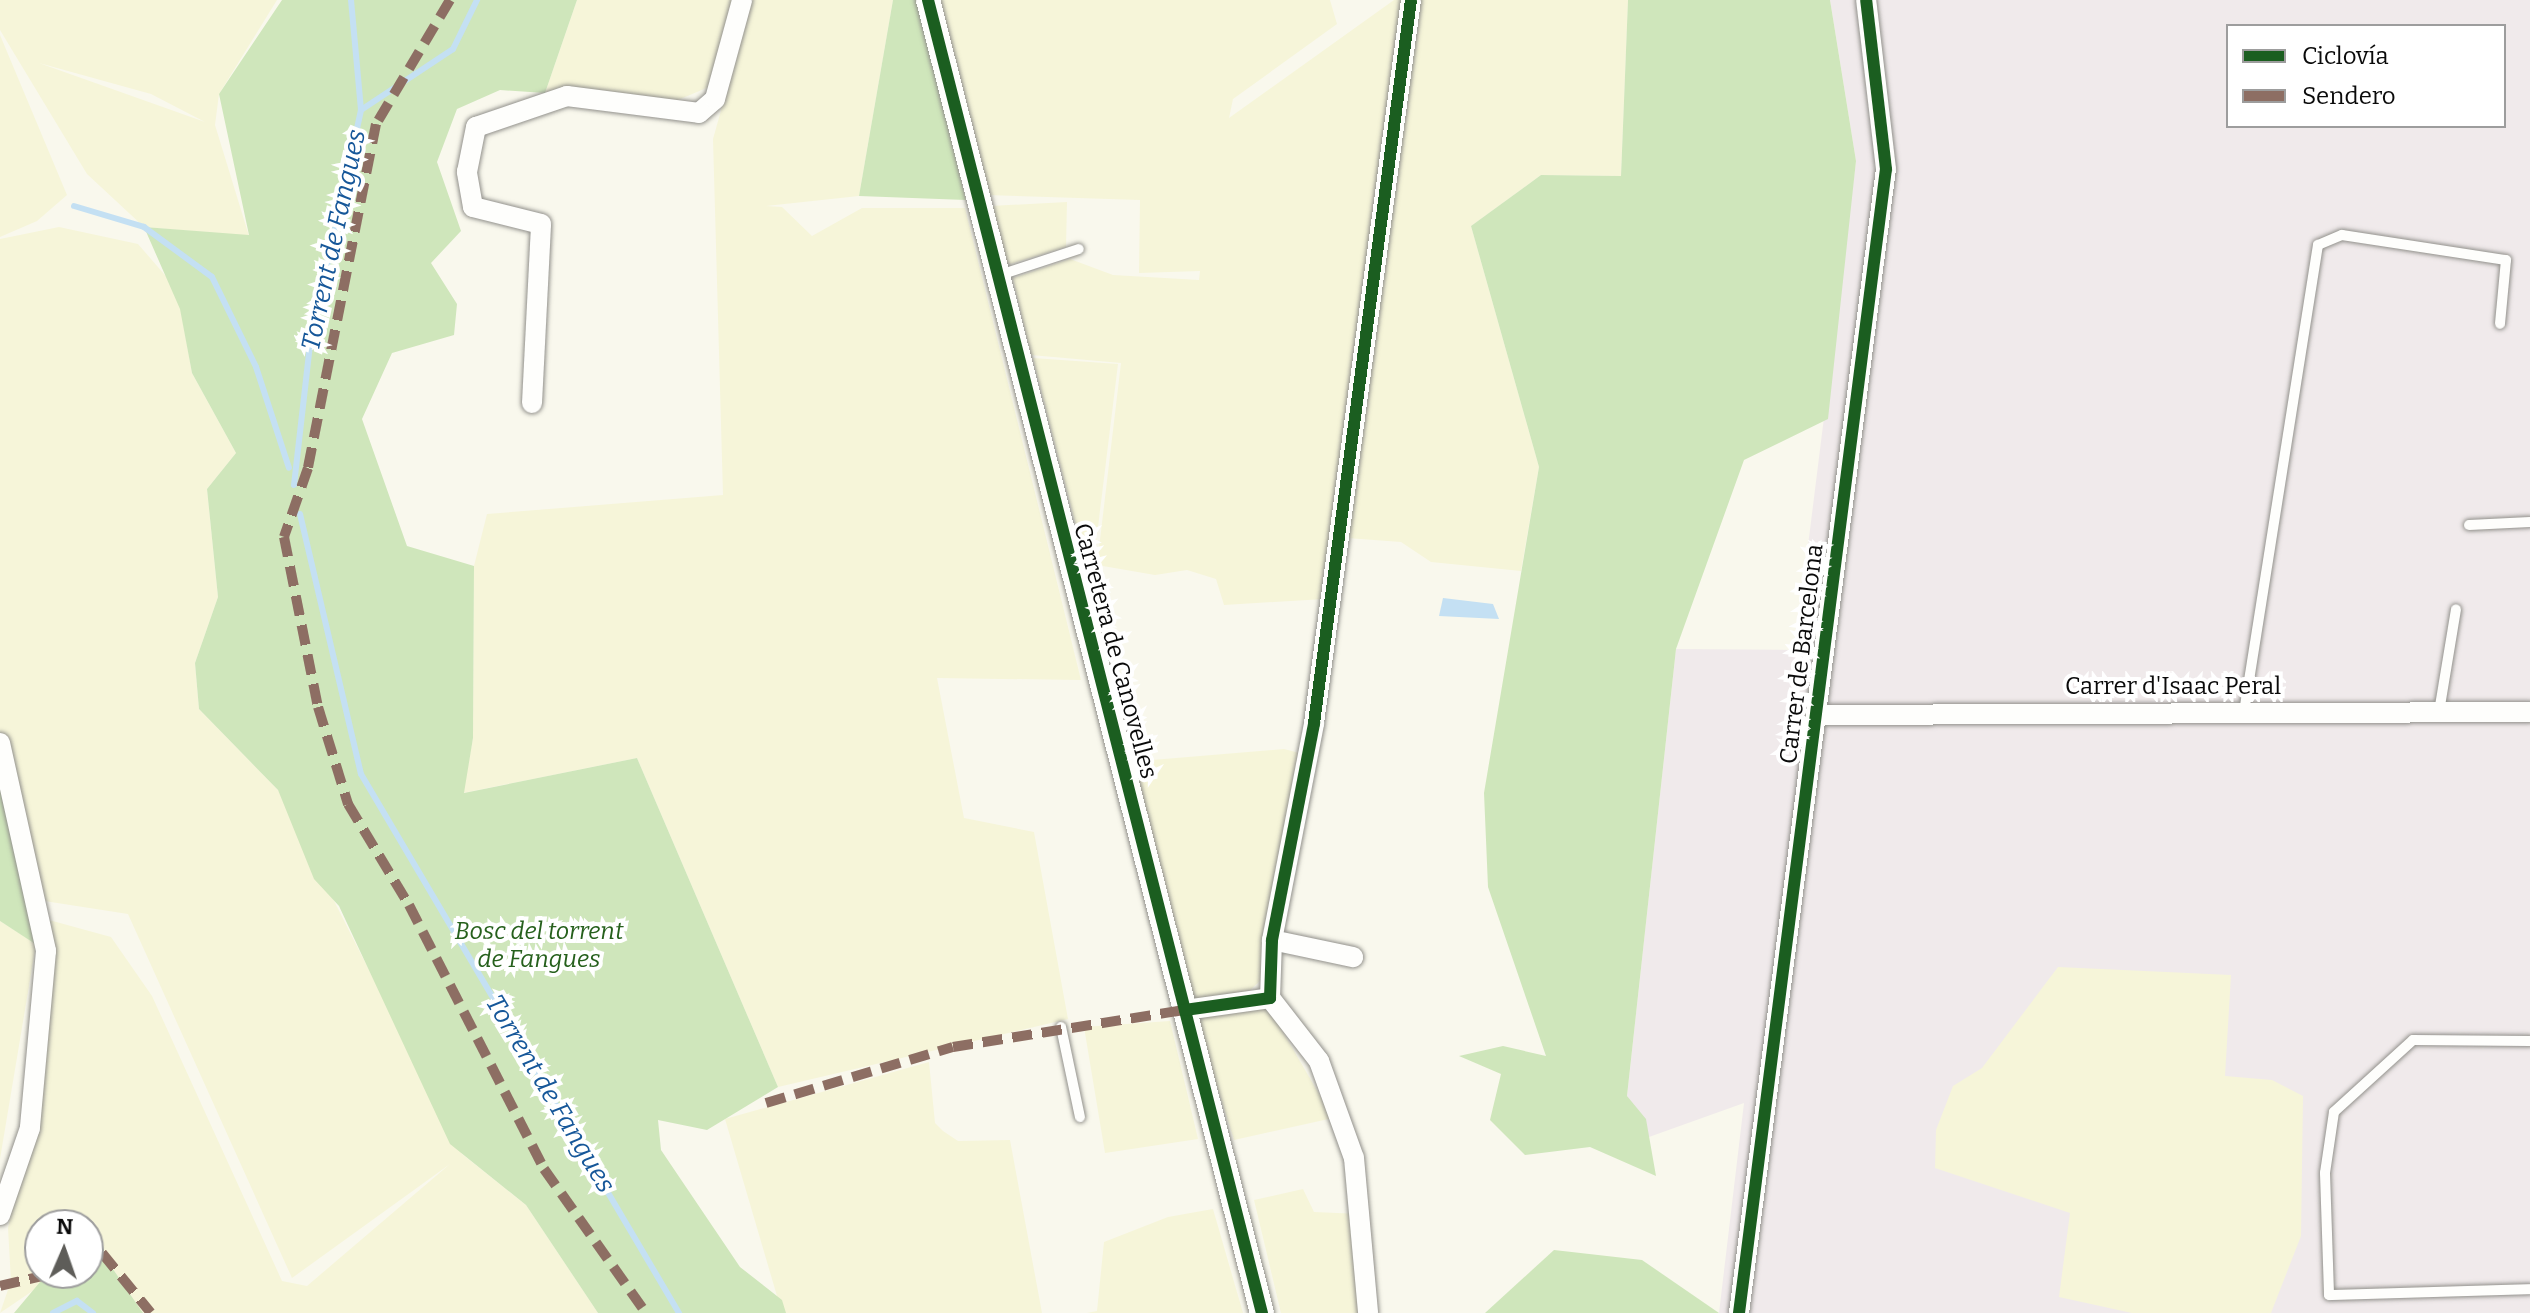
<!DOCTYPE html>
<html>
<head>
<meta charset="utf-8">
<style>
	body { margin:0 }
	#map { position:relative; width:2530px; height:1313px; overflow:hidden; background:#f9f8ed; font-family:Bitter,serif }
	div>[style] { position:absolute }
	.industrial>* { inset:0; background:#f0eaeb }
	.farmland>* { inset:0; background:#f6f5d9 }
	.forest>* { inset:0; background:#cfe6bb }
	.water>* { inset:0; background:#c4e0f3 }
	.stream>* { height:6px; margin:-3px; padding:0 3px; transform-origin:3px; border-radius:3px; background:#c4e0f3 }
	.roads { filter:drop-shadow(0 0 2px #92918c) drop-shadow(0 0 2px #92918c) }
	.service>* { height:10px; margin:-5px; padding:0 5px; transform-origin:5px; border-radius:5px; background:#fefefc }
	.minor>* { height:20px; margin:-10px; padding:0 10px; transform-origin:10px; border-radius:10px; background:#fefefc }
	.tertiary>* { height:24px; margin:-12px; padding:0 12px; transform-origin:12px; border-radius:12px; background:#fefefc }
	.quiet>* { height:10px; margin-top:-5px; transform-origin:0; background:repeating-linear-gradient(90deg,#8d6e63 0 20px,transparent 0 30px) }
	.cycleway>* { height:12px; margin:-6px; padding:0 6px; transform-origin:6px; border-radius:6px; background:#1b5e20 }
	span { translate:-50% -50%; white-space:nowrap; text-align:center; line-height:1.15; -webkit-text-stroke:8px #fff; paint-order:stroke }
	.street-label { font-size:24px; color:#0a0a0a }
	.park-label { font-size:24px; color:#26601c; font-style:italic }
	.water-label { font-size:26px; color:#165799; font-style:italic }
	.legend { position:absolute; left:2226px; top:24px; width:280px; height:104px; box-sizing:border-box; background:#fff; border:2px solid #9d9d9d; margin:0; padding:10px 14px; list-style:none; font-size:24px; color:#0a0a0a }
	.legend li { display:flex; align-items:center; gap:16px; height:40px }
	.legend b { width:40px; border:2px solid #9d9d9d }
	.north { position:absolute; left:24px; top:1209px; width:80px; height:80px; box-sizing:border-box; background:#fff; border:2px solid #9d9d9d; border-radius:50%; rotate:2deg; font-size:22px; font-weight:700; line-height:32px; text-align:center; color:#0a0a0a }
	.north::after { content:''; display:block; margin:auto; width:28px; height:36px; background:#5e5d59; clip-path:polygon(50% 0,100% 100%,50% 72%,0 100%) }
</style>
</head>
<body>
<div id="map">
	<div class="industrial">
		<i style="clip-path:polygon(evenodd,1830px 0,2530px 0,2530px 1313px,1719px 1313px,1744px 1103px,1649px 1137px,1627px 1096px,1676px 649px,1795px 650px,1856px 161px,1830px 0,2228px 26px,2504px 26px,2504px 126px,2228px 126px,2228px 26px)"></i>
	</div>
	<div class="farmland">
		<i style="clip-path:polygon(evenodd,0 0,277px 0,219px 94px,215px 125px,249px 236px,144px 227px,87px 174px,0 30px,0 0,39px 63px,151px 94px,205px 122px,39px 63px)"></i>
		<i style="clip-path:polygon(577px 0,734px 0,711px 86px,678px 100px,545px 93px)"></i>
		<i style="clip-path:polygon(752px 0,893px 0,859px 196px,766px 206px,782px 207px,812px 236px,862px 208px,965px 208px,1081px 680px,937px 678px,964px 818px,1034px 832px,1068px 1019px,778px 1087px,637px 758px,463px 793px,473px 738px,474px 566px,487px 514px,723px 495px,713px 139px)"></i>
		<i style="clip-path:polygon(939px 0,1330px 0,1337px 24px,1233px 99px,1229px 118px,1394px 0,1405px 0,1324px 599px,1224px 605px,1216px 579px,1187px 570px,1155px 575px,1097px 565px,1121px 363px,1031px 355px,1013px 278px,1070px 259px,1113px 275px,1199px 280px,1200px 271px,1139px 273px,1140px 200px,985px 195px)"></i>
		<i style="clip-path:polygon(1416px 0,1628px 0,1621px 176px,1541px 175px,1471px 226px,1539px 467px,1521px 571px,1431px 562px,1401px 542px,1347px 538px)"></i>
		<i style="clip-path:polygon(0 35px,67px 195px,37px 221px,0 237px)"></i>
		<i style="clip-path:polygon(1067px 202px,1066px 247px,1007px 265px,990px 206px)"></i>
		<i style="clip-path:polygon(59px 227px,138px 244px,177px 289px,192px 373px,236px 453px,207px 489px,218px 597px,195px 663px,199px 709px,278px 790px,462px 1154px,526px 1205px,598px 1313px,143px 1313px,102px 1253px,88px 1259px,88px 1225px,40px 1225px,40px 1273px,59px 1273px,0 1313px,11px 1281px,8px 1228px,30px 1121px,49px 920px,111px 937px,152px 996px,282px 1281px,307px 1286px,450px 1164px,292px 1278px,128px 914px,38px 900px,0 753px,0 239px)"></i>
		<i style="clip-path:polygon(1033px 358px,1118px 364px,1091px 584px)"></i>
		<i style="clip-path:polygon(1284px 749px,1307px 755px,1261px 980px,1247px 993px,1190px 1001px,1128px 762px)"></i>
		<i style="clip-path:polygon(0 921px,36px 944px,0 1159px)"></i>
		<i style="clip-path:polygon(2058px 967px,2231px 975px,2225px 1076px,2272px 1080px,2303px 1096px,2301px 1236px,2271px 1313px,2132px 1313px,2059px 1297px,2070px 1213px,1935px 1168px,1936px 1130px,1953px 1086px,1982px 1068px)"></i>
		<i style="clip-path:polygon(1269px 1008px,1333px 1118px,1234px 1140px,1195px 1016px)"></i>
		<i style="clip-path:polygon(1170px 1021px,1198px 1139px,1105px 1153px,1084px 1027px)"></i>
		<i style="clip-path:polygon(929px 1062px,935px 1123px,943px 1131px,958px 1141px,1010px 1140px,1042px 1313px,782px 1313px,725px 1119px)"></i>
		<i style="clip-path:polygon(1303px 1189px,1314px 1212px,1360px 1214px,1368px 1313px,1281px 1313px,1254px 1200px)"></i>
		<i style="clip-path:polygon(1213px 1209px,1243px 1313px,1087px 1313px,1097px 1311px,1104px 1242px,1168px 1217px)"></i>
	</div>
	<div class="forest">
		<i style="clip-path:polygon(282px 0,577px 0,545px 93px,500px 90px,457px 109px,437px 162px,461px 231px,431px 263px,457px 304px,454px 335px,392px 353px,362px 419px,407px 546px,474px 566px,473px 738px,464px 793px,637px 758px,778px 1087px,707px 1130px,658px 1120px,661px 1150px,740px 1267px,782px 1300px,786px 1313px,598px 1313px,526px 1205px,450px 1144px,339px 906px,314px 879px,278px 790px,199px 709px,195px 663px,218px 597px,207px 489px,236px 453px,192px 373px,180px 309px,144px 227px,249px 235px,219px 94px)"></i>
		<i style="clip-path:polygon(893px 0,917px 0,966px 200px,859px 196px)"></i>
		<i style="clip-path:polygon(1628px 0,1830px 0,1856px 161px,1828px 419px,1744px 460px,1676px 649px,1627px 1096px,1646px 1119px,1656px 1176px,1590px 1147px,1525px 1155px,1490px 1120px,1501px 1074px,1459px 1056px,1503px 1046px,1546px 1056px,1488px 887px,1484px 793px,1539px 467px,1471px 226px,1541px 175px,1621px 176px)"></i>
		<i style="clip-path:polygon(0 749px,46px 951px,0 921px)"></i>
		<i style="clip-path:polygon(1554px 1250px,1642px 1260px,1719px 1313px,1485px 1313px)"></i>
		<i style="clip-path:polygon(102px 1253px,143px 1313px,14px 1313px,40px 1282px,88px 1273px,88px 1259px)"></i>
	</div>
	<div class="water">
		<i style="clip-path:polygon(1443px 598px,1493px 604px,1499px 619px,1439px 616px)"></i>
	</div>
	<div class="stream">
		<i style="left:351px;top:0;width:110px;rotate:84.8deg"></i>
		<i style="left:74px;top:206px;width:73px;rotate:16.7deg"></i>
		<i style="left:144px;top:227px;width:84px;rotate:36.3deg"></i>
		<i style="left:212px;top:277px;width:100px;rotate:63.9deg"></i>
		<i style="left:256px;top:367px;width:106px;rotate:71.9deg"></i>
		<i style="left:294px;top:485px;width:142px;rotate:-83.5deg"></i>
		<i style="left:310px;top:344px;width:239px;rotate:-77.7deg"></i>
		<i style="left:361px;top:110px;width:110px;rotate:-33.5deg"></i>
		<i style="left:453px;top:49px;width:55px;rotate:-63.9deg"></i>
		<i style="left:300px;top:514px;width:267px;rotate:76.8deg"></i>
		<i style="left:361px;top:774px;width:626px;rotate:59.46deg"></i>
		<i style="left:53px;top:1313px;width:27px;rotate:-27deg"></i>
		<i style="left:77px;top:1301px;width:20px;rotate:37deg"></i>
	</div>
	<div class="roads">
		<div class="service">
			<i style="left:997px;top:276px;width:86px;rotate:-18.2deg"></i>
			<i style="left:2469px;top:525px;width:61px;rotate:-2.8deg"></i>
			<i style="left:2244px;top:712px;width:473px;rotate:-81deg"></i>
			<i style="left:2318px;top:245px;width:26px;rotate:-23deg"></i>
			<i style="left:2342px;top:235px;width:166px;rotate:8.7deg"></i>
			<i style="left:2506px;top:260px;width:64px;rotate:95.4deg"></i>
			<i style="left:2439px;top:712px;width:104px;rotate:-80.6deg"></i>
			<i style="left:1061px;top:1027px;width:92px;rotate:78.1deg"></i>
			<i style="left:2530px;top:1041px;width:117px;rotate:-179.5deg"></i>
			<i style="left:2413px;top:1040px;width:107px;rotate:137.7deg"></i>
			<i style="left:2334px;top:1112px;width:62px;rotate:98.4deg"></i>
			<i style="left:2325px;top:1173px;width:122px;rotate:88.1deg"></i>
			<i style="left:2329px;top:1295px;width:201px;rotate:-1.7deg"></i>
		</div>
		<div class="minor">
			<i style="left:532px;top:403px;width:179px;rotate:-87.1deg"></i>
			<i style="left:541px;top:224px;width:70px;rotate:-166deg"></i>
			<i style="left:473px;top:207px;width:36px;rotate:-100deg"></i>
			<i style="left:467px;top:172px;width:46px;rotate:-78.7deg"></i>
			<i style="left:476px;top:127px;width:96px;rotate:-18.8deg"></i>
			<i style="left:567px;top:96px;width:133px;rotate:7.3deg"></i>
			<i style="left:699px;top:113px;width:21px;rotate:-41deg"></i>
			<i style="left:715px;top:99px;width:103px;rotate:-74.7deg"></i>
			<i style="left:1816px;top:715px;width:714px;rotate:-0.24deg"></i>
			<i style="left:0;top:743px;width:213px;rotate:77.5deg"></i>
			<i style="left:46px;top:951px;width:178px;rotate:95.2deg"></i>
			<i style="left:30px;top:1128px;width:92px;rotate:109deg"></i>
			<i style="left:1272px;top:940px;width:83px;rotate:11.9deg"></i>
			<i style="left:1270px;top:998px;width:80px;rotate:52.1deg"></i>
			<i style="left:1319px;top:1061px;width:103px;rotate:70.2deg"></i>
			<i style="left:1354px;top:1158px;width:156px;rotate:84.8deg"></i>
			<i style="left:1185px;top:1010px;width:86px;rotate:-8deg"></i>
			<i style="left:1270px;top:998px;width:58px;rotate:-88deg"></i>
			<i style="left:1272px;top:940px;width:221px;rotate:-79deg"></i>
			<i style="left:1314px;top:723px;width:729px;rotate:-82.36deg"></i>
			<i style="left:1739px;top:1313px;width:1153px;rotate:-82.68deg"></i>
			<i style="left:1886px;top:169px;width:170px;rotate:-96.7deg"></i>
		</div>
		<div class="tertiary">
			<i style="left:928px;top:0;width:1355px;rotate:75.73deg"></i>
		</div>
	</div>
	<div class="quiet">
		<i style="left:450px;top:0;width:144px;rotate:120.8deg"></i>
		<i style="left:376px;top:124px;width:351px;rotate:101.2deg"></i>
		<i style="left:308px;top:468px;width:73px;rotate:109.2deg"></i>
		<i style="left:284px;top:537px;width:173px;rotate:78.7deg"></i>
		<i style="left:318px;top:707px;width:102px;rotate:72.8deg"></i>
		<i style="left:348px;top:804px;width:118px;rotate:58.9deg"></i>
		<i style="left:409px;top:905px;width:297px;rotate:62.9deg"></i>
		<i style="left:544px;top:1169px;width:176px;rotate:54.7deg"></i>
		<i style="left:766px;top:1103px;width:195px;rotate:-16.7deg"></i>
		<i style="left:953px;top:1047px;width:235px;rotate:-9.1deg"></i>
		<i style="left:88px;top:1259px;width:15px;rotate:-23deg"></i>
		<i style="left:102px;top:1253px;width:77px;rotate:50.8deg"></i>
		<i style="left:0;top:1286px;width:57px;rotate:-13.3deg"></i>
	</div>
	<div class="cycleway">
		<i style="left:928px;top:0;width:1355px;rotate:75.73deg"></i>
		<i style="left:1185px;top:1010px;width:86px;rotate:-8deg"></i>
		<i style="left:1270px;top:998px;width:58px;rotate:-88deg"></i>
		<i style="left:1272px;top:940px;width:221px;rotate:-79deg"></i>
		<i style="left:1314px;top:723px;width:729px;rotate:-82.36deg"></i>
		<i style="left:1739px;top:1313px;width:1153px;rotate:-82.68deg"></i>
		<i style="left:1886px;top:169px;width:170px;rotate:-96.7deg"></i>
	</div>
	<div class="street-label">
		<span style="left:1115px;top:651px;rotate:75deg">Carretera de Canovelles</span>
		<span style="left:1802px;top:654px;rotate:-83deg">Carrer de Barcelona</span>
		<span style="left:2173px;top:687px">Carrer d'Isaac Peral</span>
	</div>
	<div class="park-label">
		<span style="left:539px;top:946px">Bosc del torrent<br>de Fangues</span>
	</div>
	<div class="water-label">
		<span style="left:334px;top:240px;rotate:-78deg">Torrent de Fangues</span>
		<span style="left:550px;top:1094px;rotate:59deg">Torrent de Fangues</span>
	</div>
	<ul class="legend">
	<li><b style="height:10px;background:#1b5e20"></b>Ciclovía</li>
	<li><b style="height:10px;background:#8d6e63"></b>Sendero</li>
	</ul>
	<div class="north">N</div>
</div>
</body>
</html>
